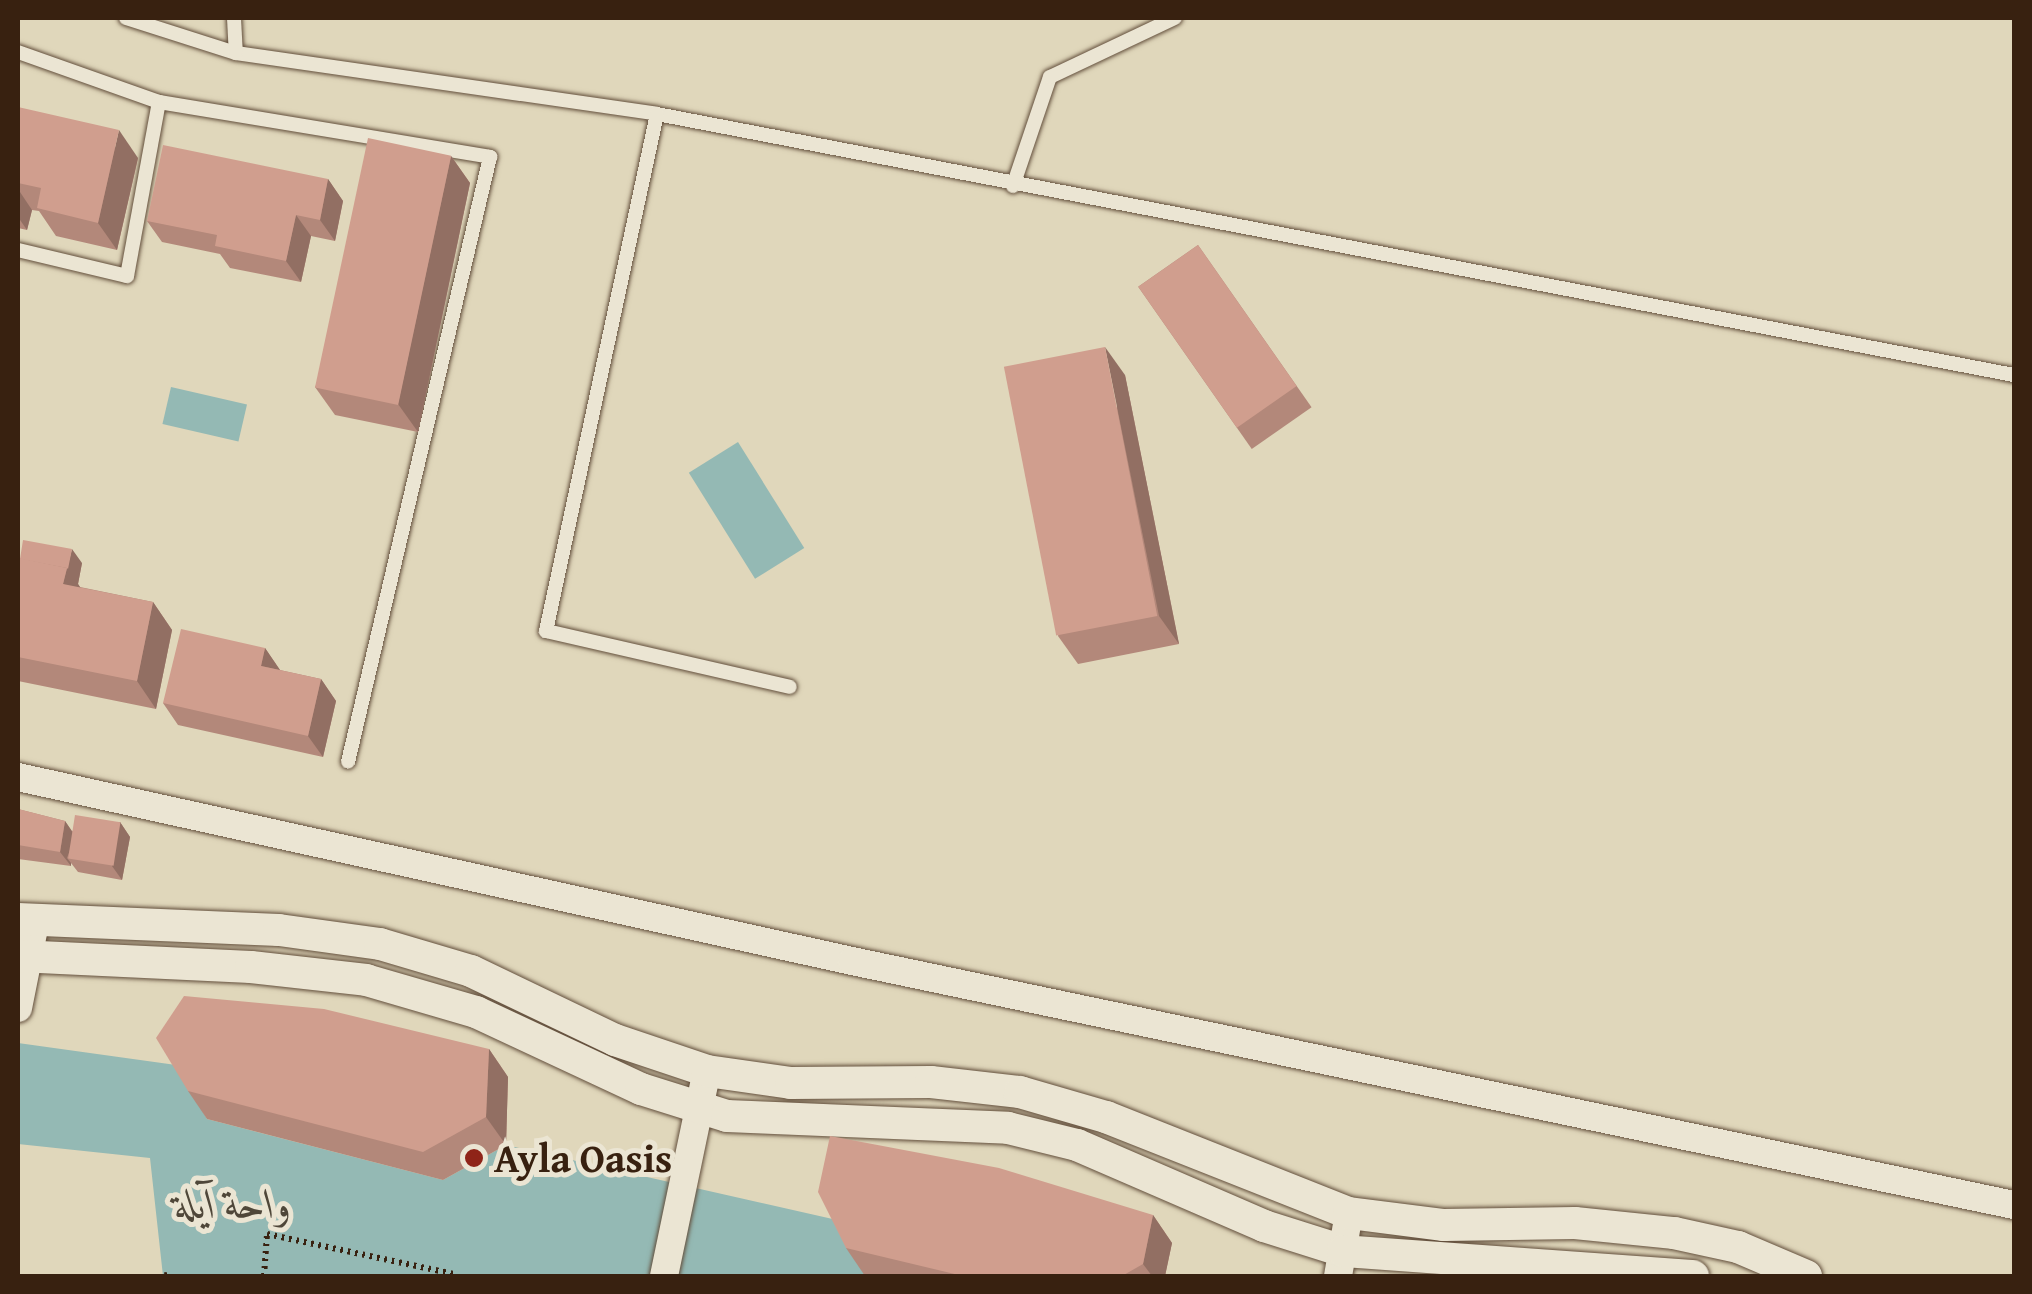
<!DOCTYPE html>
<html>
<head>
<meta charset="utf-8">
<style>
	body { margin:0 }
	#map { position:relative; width:2032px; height:1294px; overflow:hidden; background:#e0d7bb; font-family:"Gentium Book Plus",Amiri,serif }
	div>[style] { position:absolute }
	.water>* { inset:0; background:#94b9b4; transform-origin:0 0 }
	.path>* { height:6px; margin-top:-3px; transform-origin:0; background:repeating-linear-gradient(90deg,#382110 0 2.5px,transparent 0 7.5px) }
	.roads { filter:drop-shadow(0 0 2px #624e3b) drop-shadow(0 0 2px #624e3b) }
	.service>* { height:14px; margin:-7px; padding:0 7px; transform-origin:7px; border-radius:7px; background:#ebe5d3 }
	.minor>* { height:28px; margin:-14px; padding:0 14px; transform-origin:14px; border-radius:14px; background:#ebe5d3 }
	.tertiary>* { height:32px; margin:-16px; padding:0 16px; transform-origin:16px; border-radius:16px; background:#ebe5d3 }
	.wall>* { inset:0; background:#b3887a; transform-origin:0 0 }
	.shaded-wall>* { inset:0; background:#926f63 }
	.building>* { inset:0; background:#d09e8e; transform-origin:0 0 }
	.dots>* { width:28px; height:28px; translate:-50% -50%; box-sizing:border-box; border:5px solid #ebe5d3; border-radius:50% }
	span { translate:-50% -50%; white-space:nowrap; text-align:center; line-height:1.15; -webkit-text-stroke:10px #ebe5d3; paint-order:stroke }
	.poi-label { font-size:40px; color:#382110; font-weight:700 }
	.left { translate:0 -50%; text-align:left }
	.water-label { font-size:42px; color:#4f4739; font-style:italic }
	.frame { position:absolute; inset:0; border:20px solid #382110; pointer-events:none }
</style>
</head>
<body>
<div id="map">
	<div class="water">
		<i style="left:171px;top:387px;width:78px;height:38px;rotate:13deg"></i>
		<i style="left:738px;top:442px;width:125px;height:58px;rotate:58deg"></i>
		<i style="clip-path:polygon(18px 1043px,176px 1065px,207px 1119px,443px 1180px,506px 1145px,837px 1220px,867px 1276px,163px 1276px,150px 1158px,18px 1144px)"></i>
	</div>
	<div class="path">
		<i style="left:164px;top:1275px;width:7px;rotate:8deg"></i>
		<i style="left:264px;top:1276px;width:42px;rotate:-85.9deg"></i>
		<i style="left:267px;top:1234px;width:191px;rotate:12.1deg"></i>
	</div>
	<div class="roads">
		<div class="service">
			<i style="left:126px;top:18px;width:115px;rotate:17.7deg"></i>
			<i style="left:236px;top:53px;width:425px;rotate:8.2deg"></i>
			<i style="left:657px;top:114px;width:1382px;rotate:10.89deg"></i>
			<i style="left:234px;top:18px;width:35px;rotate:87deg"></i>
			<i style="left:18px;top:52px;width:150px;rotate:19.5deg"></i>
			<i style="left:159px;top:102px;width:336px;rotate:9.4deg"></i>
			<i style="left:490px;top:157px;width:621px;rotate:103.21deg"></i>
			<i style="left:657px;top:114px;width:529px;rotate:102.12deg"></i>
			<i style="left:546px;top:631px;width:250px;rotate:12.9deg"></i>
			<i style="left:1013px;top:186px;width:115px;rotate:-71.3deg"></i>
			<i style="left:1050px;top:77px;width:138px;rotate:-25.3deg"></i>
			<i style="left:18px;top:250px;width:112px;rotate:13.4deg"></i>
			<i style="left:127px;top:276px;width:177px;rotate:-79.6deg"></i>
		</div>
		<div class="minor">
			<i style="left:18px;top:777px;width:854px;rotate:12.44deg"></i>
			<i style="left:852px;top:961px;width:1187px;rotate:11.86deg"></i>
			<i style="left:18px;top:1008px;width:87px;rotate:-78.7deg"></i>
			<i style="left:664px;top:1276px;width:209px;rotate:-78.2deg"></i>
			<i style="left:1338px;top:1276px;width:64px;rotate:-80.1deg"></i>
		</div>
		<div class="tertiary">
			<i style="left:18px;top:919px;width:261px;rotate:2.4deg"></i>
			<i style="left:279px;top:930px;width:102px;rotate:7.9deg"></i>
			<i style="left:380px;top:944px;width:95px;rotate:16.5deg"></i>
			<i style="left:471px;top:971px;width:160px;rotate:25.6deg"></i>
			<i style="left:615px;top:1040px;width:97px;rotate:18.6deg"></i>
			<i style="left:707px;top:1071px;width:85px;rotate:8.1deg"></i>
			<i style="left:791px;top:1083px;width:140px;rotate:-0.4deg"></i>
			<i style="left:931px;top:1082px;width:90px;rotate:6.4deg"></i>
			<i style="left:1020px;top:1092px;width:90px;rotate:16.2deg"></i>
			<i style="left:1106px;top:1117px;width:261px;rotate:21.6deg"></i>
			<i style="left:1349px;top:1213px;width:96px;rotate:7.2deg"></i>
			<i style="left:1444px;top:1225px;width:131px;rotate:-0.9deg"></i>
			<i style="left:1575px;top:1223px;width:100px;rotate:5.8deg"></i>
			<i style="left:1674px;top:1233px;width:66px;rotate:12.3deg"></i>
			<i style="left:1738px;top:1247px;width:74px;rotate:23.1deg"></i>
			<i style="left:18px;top:956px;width:233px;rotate:2.7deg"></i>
			<i style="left:251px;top:967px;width:116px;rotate:6.4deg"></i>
			<i style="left:366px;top:980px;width:115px;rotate:16.2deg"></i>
			<i style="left:476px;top:1012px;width:182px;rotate:25deg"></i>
			<i style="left:641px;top:1089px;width:90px;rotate:17.4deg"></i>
			<i style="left:727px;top:1116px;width:281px;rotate:2.4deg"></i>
			<i style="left:1008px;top:1128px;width:71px;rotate:13.8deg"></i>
			<i style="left:1077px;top:1145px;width:204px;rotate:23.4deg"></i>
			<i style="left:1264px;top:1226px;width:83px;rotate:17.6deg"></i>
			<i style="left:1343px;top:1251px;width:351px;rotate:4.1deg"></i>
		</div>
	</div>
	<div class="wall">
		<i style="clip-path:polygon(18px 107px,138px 158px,117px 250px,56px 236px,39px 211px,32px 210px,27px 230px,18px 228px)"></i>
		<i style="clip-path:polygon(451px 156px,470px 183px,418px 432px,335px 415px,315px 387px)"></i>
		<i style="clip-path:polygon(328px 179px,343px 201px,335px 241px,311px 236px,301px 282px,230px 268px,220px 254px,162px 242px,147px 221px)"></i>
		<i style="left:1198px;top:245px;width:198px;height:73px;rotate:55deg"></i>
		<i style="clip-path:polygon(1125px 375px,1179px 644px,1078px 664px,1058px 636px)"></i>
		<i style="clip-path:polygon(18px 558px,82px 563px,78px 584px,80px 587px,153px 602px,172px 630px,156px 709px,18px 681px)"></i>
		<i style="clip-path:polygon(265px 648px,280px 670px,321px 679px,336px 701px,323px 757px,178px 725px,163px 703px)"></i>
		<i style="clip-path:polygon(18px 809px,65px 821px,72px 831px,120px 822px,130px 837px,122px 880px,78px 872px,71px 863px,71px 866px,18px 859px)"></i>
		<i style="clip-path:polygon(489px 1049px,508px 1077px,506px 1145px,443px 1180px,207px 1119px,188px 1091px)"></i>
		<i style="clip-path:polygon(1153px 1215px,1172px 1243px,1165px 1276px,865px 1276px,846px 1248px)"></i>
	</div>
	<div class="shaded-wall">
		<i style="clip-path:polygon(119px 130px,138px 158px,117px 250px,98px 223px)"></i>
		<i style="clip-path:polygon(451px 156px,470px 183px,418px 432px,398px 404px)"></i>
		<i style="clip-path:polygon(328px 179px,343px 201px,335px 241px,320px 220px)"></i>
		<i style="clip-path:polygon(18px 189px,32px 210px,27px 230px,18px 217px)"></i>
		<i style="clip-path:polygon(296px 215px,311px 236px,301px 282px,286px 261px)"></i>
		<i style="clip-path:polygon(1105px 347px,1125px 375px,1179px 644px,1159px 616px)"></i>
		<i style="clip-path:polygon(72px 549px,82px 563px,78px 584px,86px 596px,63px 584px)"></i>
		<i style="clip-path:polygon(153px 602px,172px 630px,156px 709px,137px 681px)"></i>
		<i style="clip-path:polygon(265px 648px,280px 670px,261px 666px)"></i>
		<i style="clip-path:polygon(321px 679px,336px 701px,323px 757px,308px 736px)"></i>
		<i style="clip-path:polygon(65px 821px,75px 836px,67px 858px,71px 863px,71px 866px,60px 852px)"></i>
		<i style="clip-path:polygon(120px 822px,130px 837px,122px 880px,112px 866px)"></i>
		<i style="clip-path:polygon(489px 1049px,508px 1077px,506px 1145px,486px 1117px)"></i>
		<i style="clip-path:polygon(1153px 1215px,1172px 1243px,1165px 1276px,1152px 1276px,1143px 1264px)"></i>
	</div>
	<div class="building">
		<i style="clip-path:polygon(18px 107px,119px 130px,98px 223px,37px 208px,41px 188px,18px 183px)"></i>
		<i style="left:368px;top:138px;width:85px;height:255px;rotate:12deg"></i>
		<i style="clip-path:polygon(163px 145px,328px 179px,320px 220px,296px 215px,286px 261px,215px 246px,217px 235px,147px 221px)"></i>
		<i style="left:1198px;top:245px;width:172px;height:73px;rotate:55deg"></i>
		<i style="left:1105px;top:347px;width:274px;height:103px;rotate:79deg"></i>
		<i style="clip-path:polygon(23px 540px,72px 549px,68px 569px,67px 568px,20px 559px)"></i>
		<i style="clip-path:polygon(18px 558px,67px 568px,63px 584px,153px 602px,137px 681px,18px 657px)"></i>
		<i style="clip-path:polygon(181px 629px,265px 648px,261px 666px,321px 679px,308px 736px,163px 703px)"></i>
		<i style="clip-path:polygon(18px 809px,65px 821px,60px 852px,18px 845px)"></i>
		<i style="left:75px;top:815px;width:46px;height:44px;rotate:9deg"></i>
		<i style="clip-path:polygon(184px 996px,324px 1009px,489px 1049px,486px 1117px,423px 1152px,188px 1091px,156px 1038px)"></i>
		<i style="clip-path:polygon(830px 1136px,999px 1168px,1153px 1215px,1143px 1264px,1122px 1276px,963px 1276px,846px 1248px,818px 1192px)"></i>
	</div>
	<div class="dots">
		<i style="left:474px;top:1158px;background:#8f2418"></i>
	</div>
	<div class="poi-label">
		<span class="left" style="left:494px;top:1158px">Ayla Oasis</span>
	</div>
	<div class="water-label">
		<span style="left:233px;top:1203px">واحة آيلة</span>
	</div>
	<div class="frame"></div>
</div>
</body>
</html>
